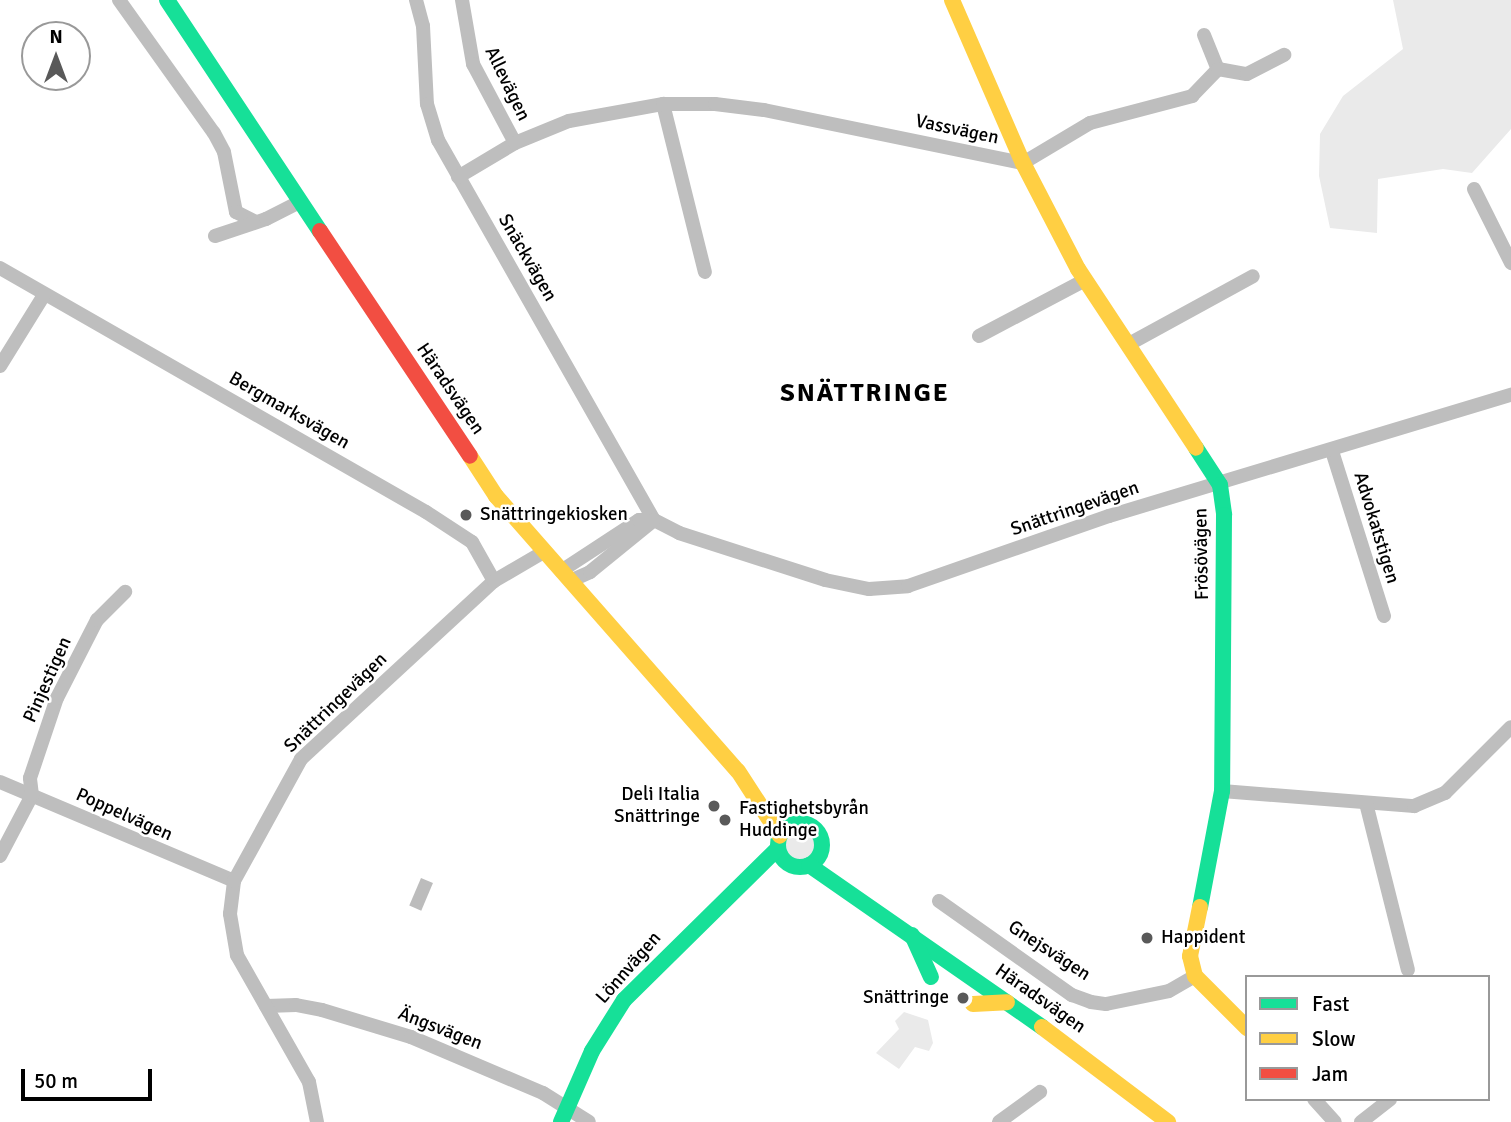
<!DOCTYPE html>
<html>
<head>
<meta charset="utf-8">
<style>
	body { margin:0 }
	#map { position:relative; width:1511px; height:1122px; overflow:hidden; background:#fff; font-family:Signika,sans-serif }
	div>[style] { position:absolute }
	.green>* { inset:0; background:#eaeaea }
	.round { border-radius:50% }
	.water>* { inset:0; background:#bcbcbc; transform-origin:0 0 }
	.street>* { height:14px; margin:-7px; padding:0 7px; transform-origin:7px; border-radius:7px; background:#bebebe }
	.fast>* { height:16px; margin:-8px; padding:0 8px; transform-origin:8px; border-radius:8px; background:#16e098 }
	.fast>.ring { margin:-8px; padding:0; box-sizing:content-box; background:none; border:16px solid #16e098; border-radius:50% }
	.slow>* { height:16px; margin:-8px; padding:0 8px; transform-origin:8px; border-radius:8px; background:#ffcf43 }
	.jam>* { height:16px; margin:-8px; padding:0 8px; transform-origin:8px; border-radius:8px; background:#f24e42 }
	.dots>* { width:19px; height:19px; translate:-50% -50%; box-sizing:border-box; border:4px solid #fff; border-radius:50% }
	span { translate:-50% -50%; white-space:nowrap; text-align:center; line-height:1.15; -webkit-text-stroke:5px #fff; paint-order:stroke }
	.street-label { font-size:19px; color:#000 }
	.poi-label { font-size:19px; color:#000 }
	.left { translate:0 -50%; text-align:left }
	.right { translate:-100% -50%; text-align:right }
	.district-label { font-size:26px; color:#000; font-weight:700; letter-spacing:2px }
	.legend { position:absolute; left:1245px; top:975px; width:245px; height:126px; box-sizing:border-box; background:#fff; border:2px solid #999; margin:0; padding:9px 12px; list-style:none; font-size:21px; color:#000 }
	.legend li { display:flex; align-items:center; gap:14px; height:35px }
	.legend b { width:35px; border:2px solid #999 }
	.north { position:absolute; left:21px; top:21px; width:70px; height:70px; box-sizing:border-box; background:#fff; border:2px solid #999; border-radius:50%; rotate:0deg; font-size:19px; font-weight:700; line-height:28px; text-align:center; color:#000 }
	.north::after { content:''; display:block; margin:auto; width:24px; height:32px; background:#595959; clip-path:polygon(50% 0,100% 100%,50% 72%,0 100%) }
	.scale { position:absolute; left:21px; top:1069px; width:131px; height:32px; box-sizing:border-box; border:4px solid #000; border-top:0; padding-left:9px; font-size:21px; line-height:24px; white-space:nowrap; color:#000; -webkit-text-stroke:5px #fff; paint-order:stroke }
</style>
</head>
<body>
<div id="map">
	<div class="green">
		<i style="clip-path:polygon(1393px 0,1511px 0,1511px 129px,1472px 173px,1443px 169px,1378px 179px,1377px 233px,1330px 228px,1319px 176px,1320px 134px,1343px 96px,1403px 49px)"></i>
		<i class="round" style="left:784px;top:829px;width:32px;height:32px"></i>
		<i style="clip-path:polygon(904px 1012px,928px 1020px,933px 1043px,929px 1051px,915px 1047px,899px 1069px,876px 1053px,899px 1029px,895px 1021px)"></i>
	</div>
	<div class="water">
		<i style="left:421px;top:878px;width:13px;height:30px;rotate:23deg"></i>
	</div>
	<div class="street">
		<i style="left:119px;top:0;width:163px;rotate:54.5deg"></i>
		<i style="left:214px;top:133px;width:21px;rotate:62deg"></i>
		<i style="left:224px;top:152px;width:61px;rotate:78.7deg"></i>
		<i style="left:236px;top:212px;width:20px;rotate:27deg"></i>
		<i style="left:416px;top:0;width:27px;rotate:75deg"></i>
		<i style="left:423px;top:26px;width:78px;rotate:87.1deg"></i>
		<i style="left:427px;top:104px;width:38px;rotate:73deg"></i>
		<i style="left:438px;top:140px;width:437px;rotate:60.4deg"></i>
		<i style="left:462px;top:0;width:65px;rotate:80.2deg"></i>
		<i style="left:473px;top:64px;width:89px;rotate:62deg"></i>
		<i style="left:1204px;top:35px;width:37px;rotate:68deg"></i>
		<i style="left:663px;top:104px;width:173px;rotate:76deg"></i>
		<i style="left:458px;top:177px;width:66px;rotate:-30.8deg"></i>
		<i style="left:515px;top:143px;width:58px;rotate:-22.2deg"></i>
		<i style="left:569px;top:121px;width:96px;rotate:-10.3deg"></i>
		<i style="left:663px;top:104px;width:52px"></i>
		<i style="left:715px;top:104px;width:49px;rotate:7deg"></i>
		<i style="left:764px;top:110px;width:264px;rotate:11.6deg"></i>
		<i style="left:1023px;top:163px;width:78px;rotate:-30.8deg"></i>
		<i style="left:1090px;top:123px;width:106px;rotate:-14.8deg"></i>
		<i style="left:1192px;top:96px;width:37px;rotate:-46deg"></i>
		<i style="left:1218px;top:69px;width:29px;rotate:10deg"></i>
		<i style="left:1247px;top:74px;width:42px;rotate:-27.2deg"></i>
		<i style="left:1474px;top:189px;width:83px;rotate:63.4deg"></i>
		<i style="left:215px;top:236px;width:54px;rotate:-18.4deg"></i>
		<i style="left:266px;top:219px;width:37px;rotate:-27deg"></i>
		<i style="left:0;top:268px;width:491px;rotate:29.8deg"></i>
		<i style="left:426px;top:512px;width:55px;rotate:33.1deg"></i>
		<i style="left:472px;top:542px;width:45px;rotate:60.6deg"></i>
		<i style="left:979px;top:336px;width:120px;rotate:-27.8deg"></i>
		<i style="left:1129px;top:344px;width:141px;rotate:-28.7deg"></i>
		<i style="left:0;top:366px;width:84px;rotate:-58.2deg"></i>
		<i style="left:1332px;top:451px;width:173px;rotate:72.5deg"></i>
		<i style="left:561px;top:571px;width:93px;rotate:-33.2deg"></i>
		<i style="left:639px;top:520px;width:15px"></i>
		<i style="left:654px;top:520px;width:28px;rotate:27deg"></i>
		<i style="left:679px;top:533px;width:153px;rotate:17.8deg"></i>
		<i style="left:825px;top:580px;width:45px;rotate:11.6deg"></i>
		<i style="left:869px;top:589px;width:39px;rotate:-4deg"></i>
		<i style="left:908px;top:586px;width:213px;rotate:-19.2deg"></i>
		<i style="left:1109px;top:516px;width:420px;rotate:-16.8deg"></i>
		<i style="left:570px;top:581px;width:22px;rotate:-24deg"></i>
		<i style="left:590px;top:572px;width:82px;rotate:-39.1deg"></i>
		<i style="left:0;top:782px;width:254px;rotate:22.9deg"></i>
		<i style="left:1222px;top:791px;width:193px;rotate:4.5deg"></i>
		<i style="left:1414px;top:806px;width:34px;rotate:-23deg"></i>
		<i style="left:1445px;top:793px;width:93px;rotate:-45deg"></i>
		<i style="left:1366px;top:803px;width:172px;rotate:75.9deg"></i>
		<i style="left:0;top:856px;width:69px;rotate:-62.3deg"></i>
		<i style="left:32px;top:795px;width:17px;rotate:-97deg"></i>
		<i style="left:30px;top:778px;width:84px;rotate:-71.4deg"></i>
		<i style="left:57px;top:698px;width:88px;rotate:-62.9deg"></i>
		<i style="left:97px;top:620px;width:40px;rotate:-45deg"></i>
		<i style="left:939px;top:901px;width:163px;rotate:35.3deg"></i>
		<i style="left:1072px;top:995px;width:20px;rotate:20deg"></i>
		<i style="left:1091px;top:1002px;width:15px;rotate:8deg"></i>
		<i style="left:1106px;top:1004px;width:64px;rotate:-11.7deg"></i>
		<i style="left:1169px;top:991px;width:30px;rotate:-30deg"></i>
		<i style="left:266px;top:1006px;width:30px;rotate:-2deg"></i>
		<i style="left:296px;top:1005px;width:26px;rotate:11deg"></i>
		<i style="left:322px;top:1010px;width:93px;rotate:16.9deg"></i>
		<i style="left:411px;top:1037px;width:143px;rotate:23deg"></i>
		<i style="left:543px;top:1093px;width:54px;rotate:32.2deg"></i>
		<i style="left:1314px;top:1099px;width:31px;rotate:48deg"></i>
		<i style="left:317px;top:1122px;width:41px;rotate:-101.3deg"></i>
		<i style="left:309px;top:1082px;width:146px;rotate:-119.6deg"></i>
		<i style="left:237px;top:955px;width:42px;rotate:-99.7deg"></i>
		<i style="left:230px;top:914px;width:33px;rotate:-83deg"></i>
		<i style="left:234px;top:881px;width:139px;rotate:-61.2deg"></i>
		<i style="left:301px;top:759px;width:263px;rotate:-42.7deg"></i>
		<i style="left:494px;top:581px;width:56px;rotate:-30.3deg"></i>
		<i style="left:999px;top:1122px;width:51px;rotate:-36.2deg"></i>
		<i style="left:1361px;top:1122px;width:37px;rotate:-38deg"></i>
	</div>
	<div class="fast">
		<i style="left:167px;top:0;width:277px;rotate:56.5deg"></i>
		<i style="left:1196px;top:448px;width:44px;rotate:57deg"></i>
		<i style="left:1220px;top:485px;width:30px;rotate:82deg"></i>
		<i style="left:1224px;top:515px;width:276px;rotate:90.4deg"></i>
		<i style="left:1222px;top:791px;width:118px;rotate:100.7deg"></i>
		<i class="ring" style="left:778px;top:823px;width:28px;height:28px"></i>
		<i style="left:809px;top:865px;width:284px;rotate:34.8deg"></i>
		<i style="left:912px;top:935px;width:46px;rotate:65.7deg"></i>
		<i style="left:561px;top:1122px;width:77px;rotate:-66.4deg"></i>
		<i style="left:592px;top:1051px;width:60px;rotate:-57.9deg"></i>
		<i style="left:624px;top:1000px;width:216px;rotate:-44.6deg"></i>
	</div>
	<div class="slow">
		<i style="left:952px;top:0;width:178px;rotate:66.5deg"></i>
		<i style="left:1023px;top:163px;width:119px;rotate:62.6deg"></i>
		<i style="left:1078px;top:269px;width:214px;rotate:56.6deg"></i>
		<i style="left:470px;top:456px;width:48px;rotate:57deg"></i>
		<i style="left:496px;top:496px;width:366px;rotate:48.7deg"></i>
		<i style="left:738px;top:771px;width:77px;rotate:57.1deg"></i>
		<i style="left:1200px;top:907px;width:50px;rotate:101.5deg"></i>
		<i style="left:1190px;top:956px;width:21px;rotate:76deg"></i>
		<i style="left:1195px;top:976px;width:74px;rotate:45deg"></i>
		<i style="left:973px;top:1004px;width:34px;rotate:-3deg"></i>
		<i style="left:1042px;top:1027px;width:158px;rotate:37deg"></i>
	</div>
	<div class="jam">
		<i style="left:320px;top:231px;width:270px;rotate:56.3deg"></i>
	</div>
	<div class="dots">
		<i style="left:466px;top:515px;background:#595959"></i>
		<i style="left:714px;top:806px;background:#595959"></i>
		<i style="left:725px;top:820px;background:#595959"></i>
		<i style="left:1147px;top:938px;background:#595959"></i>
		<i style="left:963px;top:998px;background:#595959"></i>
	</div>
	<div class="street-label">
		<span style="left:507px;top:84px;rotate:64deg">Allevägen</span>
		<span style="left:957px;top:130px;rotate:12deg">Vassvägen</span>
		<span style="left:527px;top:258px;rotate:60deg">Snäckvägen</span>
		<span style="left:450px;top:389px;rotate:56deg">Häradsvägen</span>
		<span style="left:289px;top:411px;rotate:30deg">Bergmarksvägen</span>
		<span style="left:1075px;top:509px;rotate:-19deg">Snättringevägen</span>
		<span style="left:1376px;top:528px;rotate:73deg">Advokatstigen</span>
		<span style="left:1202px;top:554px;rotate:-91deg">Frösövägen</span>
		<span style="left:48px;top:680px;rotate:-66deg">Pinjestigen</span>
		<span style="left:336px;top:703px;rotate:-44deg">Snättringevägen</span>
		<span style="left:124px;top:815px;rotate:24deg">Poppelvägen</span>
		<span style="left:1049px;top:951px;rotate:33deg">Gnejsvägen</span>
		<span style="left:629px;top:968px;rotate:-49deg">Lönnvägen</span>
		<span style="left:1040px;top:999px;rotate:35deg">Häradsvägen</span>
		<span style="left:440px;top:1029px;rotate:21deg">Ängsvägen</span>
	</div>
	<div class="poi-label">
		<span class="left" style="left:480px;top:515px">Snättringekiosken</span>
		<span class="right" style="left:700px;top:806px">Deli Italia<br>Snättringe</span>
		<span class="left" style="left:739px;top:820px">Fastighetsbyrån<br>Huddinge</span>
		<span class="left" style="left:1161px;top:938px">Happident</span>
		<span class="right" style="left:949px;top:998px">Snättringe</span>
	</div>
	<div class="district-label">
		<span style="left:865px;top:394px">SNÄTTRINGE</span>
	</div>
	<ul class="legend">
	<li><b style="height:9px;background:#16e098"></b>Fast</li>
	<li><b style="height:9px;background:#ffcf43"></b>Slow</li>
	<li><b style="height:9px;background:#f24e42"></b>Jam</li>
	</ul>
	<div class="north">N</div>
	<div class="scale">50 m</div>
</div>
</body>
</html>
